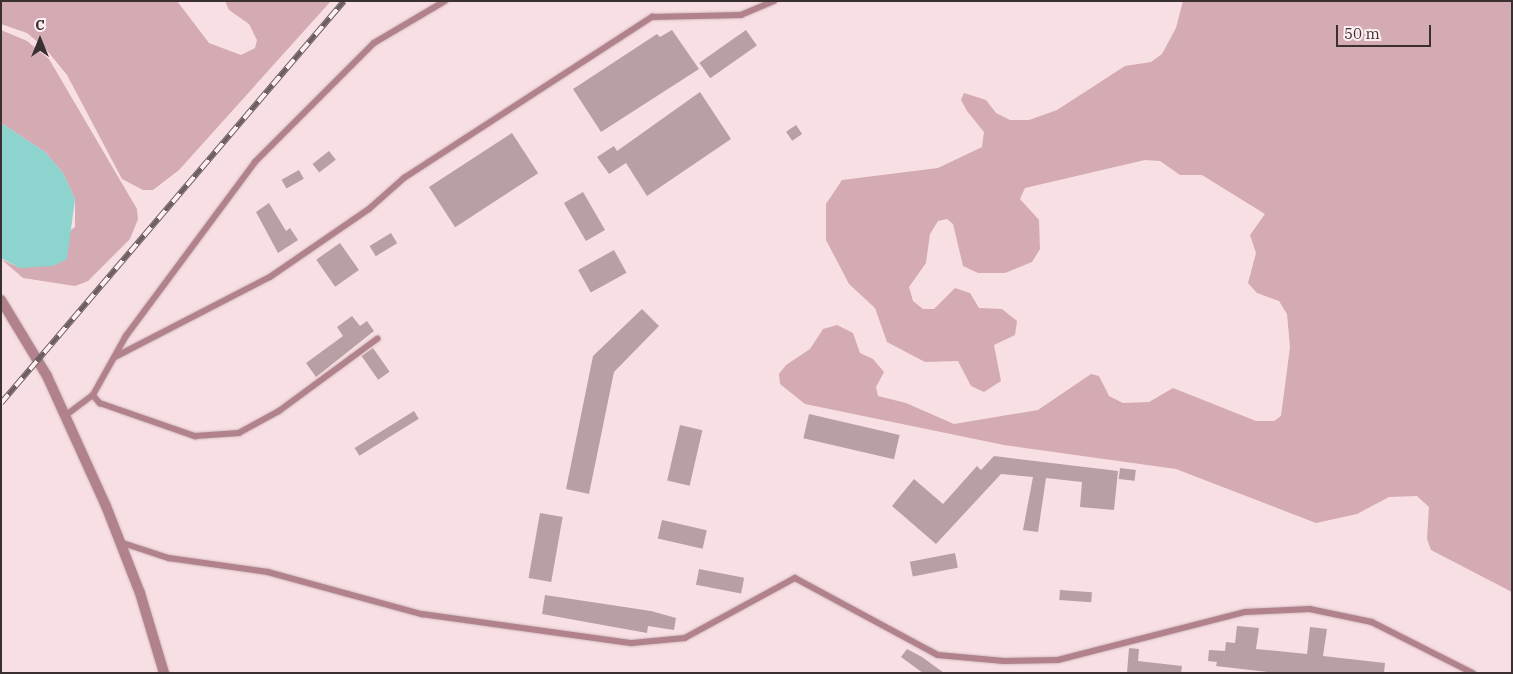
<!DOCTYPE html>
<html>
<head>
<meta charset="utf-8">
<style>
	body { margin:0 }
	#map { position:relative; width:1513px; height:674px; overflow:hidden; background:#f8dfe4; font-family:"IBM Plex Serif",serif }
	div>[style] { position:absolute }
	.green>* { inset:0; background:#d4aab3 }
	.water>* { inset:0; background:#8cd4cd }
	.building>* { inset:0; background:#b79fa4; transform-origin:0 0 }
	.roads { filter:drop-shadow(0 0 1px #d2bcc0) drop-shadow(0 0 1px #d2bcc0) }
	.service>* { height:5.5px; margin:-2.75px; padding:0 2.75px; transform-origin:2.75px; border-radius:2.75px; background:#b1828c }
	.minor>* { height:10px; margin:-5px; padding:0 5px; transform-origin:5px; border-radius:5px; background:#b1828c }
	.rail>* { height:5.5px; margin-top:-2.75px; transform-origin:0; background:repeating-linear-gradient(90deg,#ffeff2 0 11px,#6d5f61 0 22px); box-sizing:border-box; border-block:1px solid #6d5f61 }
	span { translate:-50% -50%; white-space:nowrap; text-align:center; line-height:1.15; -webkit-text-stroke:4px #ffeff2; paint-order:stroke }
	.frame { position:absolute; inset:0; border:2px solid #3a3032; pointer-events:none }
	.north { position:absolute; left:15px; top:15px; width:50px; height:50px; -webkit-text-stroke:4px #ffeff2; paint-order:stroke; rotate:0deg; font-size:14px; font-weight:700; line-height:20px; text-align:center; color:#3a3032 }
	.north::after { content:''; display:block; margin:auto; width:18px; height:22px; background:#3a3032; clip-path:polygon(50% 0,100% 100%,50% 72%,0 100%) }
	.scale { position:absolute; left:1336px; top:25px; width:95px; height:22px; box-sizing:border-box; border:2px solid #3a3032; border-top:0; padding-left:6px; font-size:15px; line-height:18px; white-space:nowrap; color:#3a3032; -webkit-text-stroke:4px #ffeff2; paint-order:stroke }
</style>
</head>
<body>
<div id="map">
	<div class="green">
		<i style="clip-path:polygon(1px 1px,177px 1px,209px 43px,241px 55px,255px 48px,257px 40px,249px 24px,229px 10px,225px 1px,331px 1px,179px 170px,153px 190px,143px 190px,122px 179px,67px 75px,45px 48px,27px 33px,1px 24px)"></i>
		<i style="clip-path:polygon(1183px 1px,1512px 1px,1512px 592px,1431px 550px,1427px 539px,1429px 507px,1417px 496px,1389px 497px,1357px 514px,1316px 523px,1176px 469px,1004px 445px,805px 404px,780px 384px,779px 374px,786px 365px,810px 349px,823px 329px,837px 325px,853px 333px,860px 353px,873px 359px,884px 372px,876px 387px,878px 396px,906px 403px,954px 424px,1038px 410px,1091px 374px,1099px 376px,1109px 396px,1123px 403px,1149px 402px,1173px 388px,1256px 421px,1274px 421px,1281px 416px,1290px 347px,1287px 314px,1279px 301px,1257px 293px,1248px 283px,1256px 253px,1250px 235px,1265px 214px,1202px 175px,1180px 175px,1160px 161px,1145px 160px,1025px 188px,1020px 199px,1039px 220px,1040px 249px,1032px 262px,1005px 273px,978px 273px,963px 266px,953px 224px,947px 219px,938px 221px,930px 234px,926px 263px,909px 287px,913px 301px,923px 309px,934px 309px,955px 288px,970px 293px,979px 308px,1002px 309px,1017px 321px,1015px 335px,994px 345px,1001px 381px,984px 392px,971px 386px,958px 361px,925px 362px,887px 342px,875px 308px,849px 284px,826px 240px,826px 204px,842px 180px,938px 168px,982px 147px,984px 132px,967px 111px,961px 100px,964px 93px,986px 100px,996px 113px,1010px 120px,1029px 120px,1057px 110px,1125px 66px,1151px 62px,1162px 54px,1176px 28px)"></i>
		<i style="clip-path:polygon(1px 30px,27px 41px,49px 59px,137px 209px,138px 219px,130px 239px,88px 281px,75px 286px,23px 278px,1px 259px,20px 268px,75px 227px,75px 199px,63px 173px,45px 152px,1px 123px)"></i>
	</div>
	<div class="water">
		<i style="clip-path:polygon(1px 123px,45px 152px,63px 173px,75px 199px,67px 259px,53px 266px,20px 268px,1px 258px)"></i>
	</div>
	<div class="building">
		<i style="clip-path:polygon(672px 30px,699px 69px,601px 132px,573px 89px,657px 34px,660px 37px)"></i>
		<i style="left:746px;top:30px;width:19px;height:57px;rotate:55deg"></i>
		<i style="clip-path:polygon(700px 92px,731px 139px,647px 196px,626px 163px,609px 174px,597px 157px,614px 146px,617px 151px)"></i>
		<i style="left:796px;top:125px;width:11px;height:12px;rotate:56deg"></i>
		<i style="left:512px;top:133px;width:48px;height:99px;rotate:57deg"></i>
		<i style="left:329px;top:151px;width:11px;height:21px;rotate:52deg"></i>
		<i style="left:299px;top:170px;width:10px;height:20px;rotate:61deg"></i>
		<i style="left:583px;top:192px;width:44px;height:22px;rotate:60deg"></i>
		<i style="clip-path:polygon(269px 203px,286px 231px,290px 228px,298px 240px,278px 253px,256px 212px)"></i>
		<i style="left:391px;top:233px;width:12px;height:25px;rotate:59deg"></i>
		<i style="left:340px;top:243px;width:33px;height:29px;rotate:55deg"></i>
		<i style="left:614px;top:250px;width:26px;height:41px;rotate:61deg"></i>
		<i style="clip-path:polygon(642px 309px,659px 326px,614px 372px,589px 494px,566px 489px,593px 356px)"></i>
		<i style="clip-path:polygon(352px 316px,360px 326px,367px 321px,374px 331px,316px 377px,306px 363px,343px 336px,337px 327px)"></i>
		<i style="left:373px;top:348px;width:29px;height:14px;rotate:55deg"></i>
		<i style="left:414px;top:411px;width:9px;height:70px;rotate:58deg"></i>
		<i style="left:809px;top:414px;width:93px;height:25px;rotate:13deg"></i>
		<i style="left:680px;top:425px;width:23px;height:57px;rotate:13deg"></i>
		<i style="clip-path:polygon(994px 456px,1118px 471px,1114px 510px,1080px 507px,1082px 482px,1046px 478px,1038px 532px,1023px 530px,1033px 477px,1001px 474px,936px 544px,892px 506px,914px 479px,943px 504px,977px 466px,981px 470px)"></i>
		<i style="left:1120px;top:468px;width:16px;height:11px;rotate:7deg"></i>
		<i style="left:540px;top:513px;width:23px;height:66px;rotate:10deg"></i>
		<i style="left:662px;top:520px;width:46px;height:19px;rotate:13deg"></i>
		<i style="left:955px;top:553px;width:15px;height:46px;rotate:79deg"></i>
		<i style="left:699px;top:569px;width:46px;height:16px;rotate:11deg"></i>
		<i style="left:1060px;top:590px;width:32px;height:10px;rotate:4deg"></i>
		<i style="clip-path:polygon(545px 595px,651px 611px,676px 618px,674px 630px,648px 626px,647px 633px,542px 614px)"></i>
		<i style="clip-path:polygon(1237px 626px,1259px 628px,1256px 649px,1307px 654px,1310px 627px,1327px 629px,1323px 656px,1385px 663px,1384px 673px,1277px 673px,1216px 666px,1217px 662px,1208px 661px,1209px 650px,1225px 651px,1226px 642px,1235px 643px)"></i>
		<i style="clip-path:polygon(1129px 648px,1139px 649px,1138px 661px,1182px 666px,1181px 673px,1127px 673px)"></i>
		<i style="clip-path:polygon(907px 649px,922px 657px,944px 673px,923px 673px,901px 657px)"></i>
	</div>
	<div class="roads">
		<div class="service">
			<i style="left:115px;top:357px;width:174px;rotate:-27.3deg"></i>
			<i style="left:270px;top:277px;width:120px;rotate:-34.5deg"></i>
			<i style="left:369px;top:209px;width:47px;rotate:-41.5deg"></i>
			<i style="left:404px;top:178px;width:296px;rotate:-33deg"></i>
			<i style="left:652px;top:17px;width:89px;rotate:-1.3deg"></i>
			<i style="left:741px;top:15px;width:36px;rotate:-23deg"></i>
			<i style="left:93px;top:395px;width:11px;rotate:49deg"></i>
			<i style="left:100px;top:403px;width:101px;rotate:19.2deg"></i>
			<i style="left:195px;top:436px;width:44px;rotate:-3.9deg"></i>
			<i style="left:239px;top:433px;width:46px;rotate:-28.8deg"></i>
			<i style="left:279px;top:411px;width:122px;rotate:-36.3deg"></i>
			<i style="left:65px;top:416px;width:35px;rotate:-37deg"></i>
			<i style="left:93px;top:395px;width:68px;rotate:-60.8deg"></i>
			<i style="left:126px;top:336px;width:217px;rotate:-53.4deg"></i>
			<i style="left:255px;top:162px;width:168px;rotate:-45deg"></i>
			<i style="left:374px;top:43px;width:82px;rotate:-30.6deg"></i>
			<i style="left:120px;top:542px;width:52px;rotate:18.1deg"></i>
			<i style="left:169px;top:558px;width:100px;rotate:8deg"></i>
			<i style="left:268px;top:572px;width:160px;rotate:15.3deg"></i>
			<i style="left:422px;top:614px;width:212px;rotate:7.9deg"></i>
			<i style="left:632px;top:643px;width:53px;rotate:-5.4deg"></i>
			<i style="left:685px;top:638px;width:125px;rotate:-28.6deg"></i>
			<i style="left:795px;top:578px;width:162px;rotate:28.3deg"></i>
			<i style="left:938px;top:655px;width:66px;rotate:5.2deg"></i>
			<i style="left:1004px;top:661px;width:54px;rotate:-1.1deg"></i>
			<i style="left:1058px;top:660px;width:193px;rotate:-14.4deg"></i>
			<i style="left:1245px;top:612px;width:65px;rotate:-2.6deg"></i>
			<i style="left:1310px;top:609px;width:63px;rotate:11.8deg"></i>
			<i style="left:1372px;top:622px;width:113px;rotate:26.8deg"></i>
		</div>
		<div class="minor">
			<i style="left:1px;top:300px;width:89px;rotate:58.8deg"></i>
			<i style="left:47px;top:376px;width:143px;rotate:65.6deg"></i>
			<i style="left:106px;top:506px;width:93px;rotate:68.7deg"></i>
			<i style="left:140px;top:593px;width:84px;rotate:73.3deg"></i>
		</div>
	</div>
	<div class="rail">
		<i style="left:1px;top:403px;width:528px;rotate:-49.53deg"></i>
	</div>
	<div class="frame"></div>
	<div class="north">С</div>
	<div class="scale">50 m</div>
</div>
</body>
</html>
